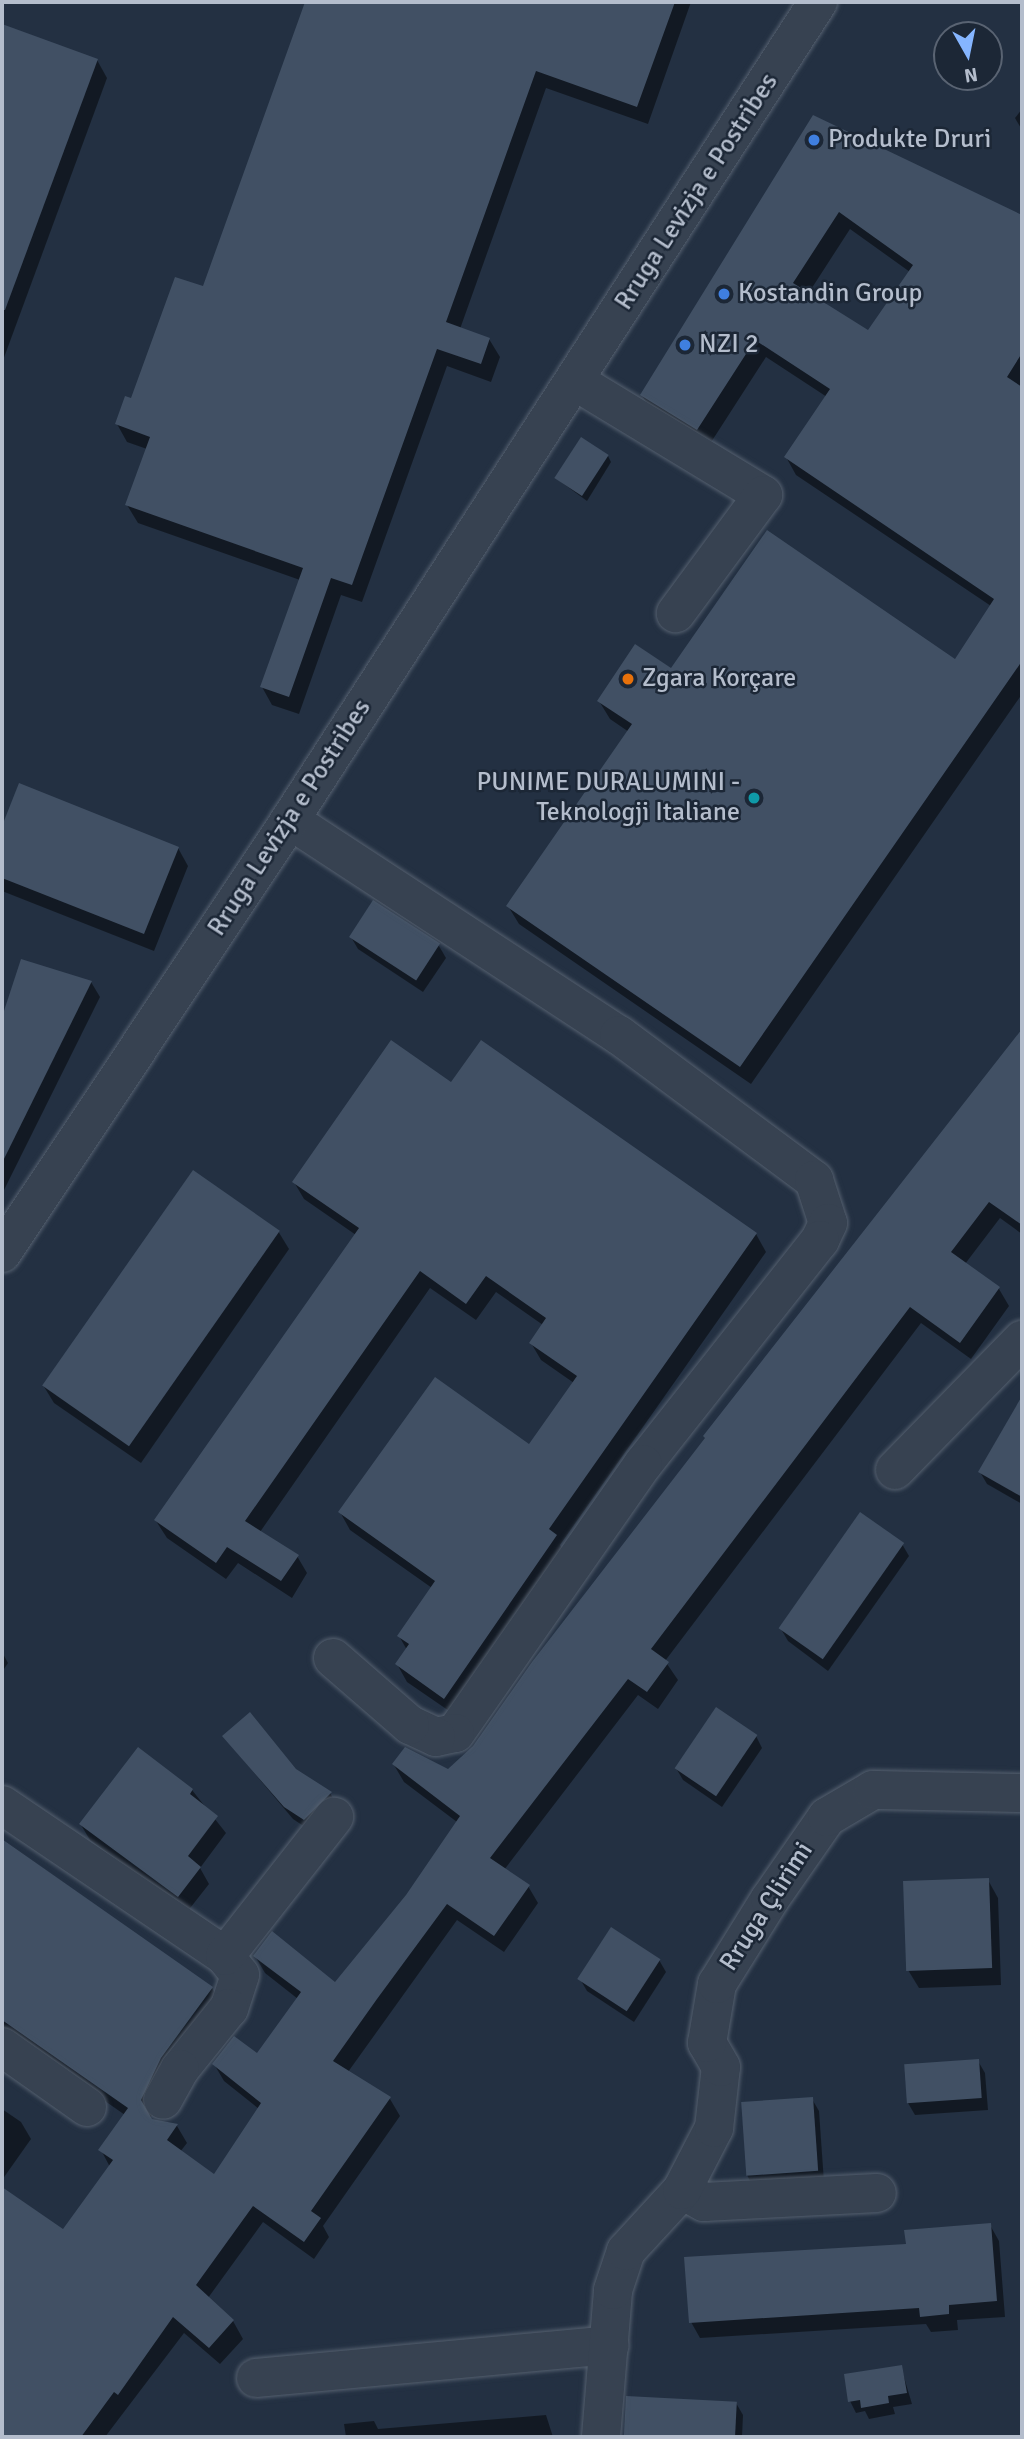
<!DOCTYPE html>
<html>
<head>
<meta charset="utf-8">
<style>
	body { margin:0 }
	#map { position:relative; width:1024px; height:2439px; overflow:hidden; background:#233042; font-family:Signika,sans-serif }
	div>[style] { position:absolute }
	.shadow>* { inset:0; background:#0007 }
	.building>* { inset:0; background:#415064; transform-origin:0 0 }
	.roads { filter:drop-shadow(0 0 2px #55606f) drop-shadow(0 0 2px #55606f) }
	.minor>* { height:38px; margin:-19px; padding:0 19px; transform-origin:19px; border-radius:19px; background:#374251 }
	.dots>* { width:19px; height:19px; translate:-50% -50%; box-sizing:border-box; border:4px solid #1c2736; border-radius:50% }
	span { translate:-50% -50%; white-space:nowrap; text-align:center; line-height:1.15; -webkit-text-stroke:5px #1c2736; paint-order:stroke }
	.poi-label { font-size:26px; color:#b4bdcc }
	.left { translate:0 -50%; text-align:left }
	.right { translate:-100% -50%; text-align:right }
	.street-label { font-size:26px; color:#b4bdcc }
	.frame { position:absolute; inset:0; border:4px solid #b4bdcc; pointer-events:none }
	.north { position:absolute; left:933px; top:21px; width:70px; height:70px; box-sizing:border-box; background:#1c2736; border:2px solid #596372; border-radius:50%; rotate:171deg; font-size:19px; font-weight:700; line-height:28px; text-align:center; color:#b4bdcc }
	.north::after { content:''; display:block; margin:auto; width:24px; height:32px; background:#85b5ff; clip-path:polygon(50% 0,100% 100%,50% 72%,0 100%) }
</style>
</head>
<body>
<div id="map">
	<div class="shadow">
		<i style="clip-path:polygon(307px 2px,691px 2px,648px 124px,546px 88px,460px 329px,489px 339px,500px 357px,491px 382px,447px 366px,362px 602px,341px 595px,299px 714px,272px 705px,262px 687px,300px 580px,138px 523px,127px 505px,147px 449px,127px 442px,117px 424px,204px 289px)"></i>
		<i style="clip-path:polygon(2px 26px,97px 60px,107px 78px,2px 363px)"></i>
		<i style="clip-path:polygon(1022px 109px,1022px 130px,1015px 118px)"></i>
		<i style="clip-path:polygon(evenodd,813px 117px,1022px 216px,1022px 694px,751px 1084px,519px 924px,508px 906px,629px 732px,610px 719px,599px 701px,672px 670px,956px 662px,991px 606px,796px 475px,786px 457px,827px 397px,766px 357px,708px 447px,652px 413px,642px 395px,813px 117px,850px 229px,910px 272px,868px 332px,808px 294px,850px 229px)"></i>
		<i style="clip-path:polygon(608px 456px,611px 462px,587px 501px,557px 479px)"></i>
		<i style="clip-path:polygon(20px 785px,178px 848px,188px 866px,154px 951px,2px 891px,2px 831px)"></i>
		<i style="clip-path:polygon(373px 903px,439px 946px,446px 958px,423px 992px,358px 949px,351px 937px)"></i>
		<i style="clip-path:polygon(22px 961px,91px 982px,100px 997px,2px 1194px,2px 1022px)"></i>
		<i style="clip-path:polygon(1022px 1031px,1022px 1234px,1000px 1218px,965px 1264px,999px 1289px,1009px 1306px,971px 1359px,921px 1323px,665px 1661px,678px 1680px,658px 1709px,638px 1695px,504px 1870px,528px 1886px,538px 1903px,504px 1952px,457px 1920px,348px 2072px,390px 2099px,400px 2116px,323px 2226px,329px 2237px,314px 2259px,263px 2222px,208px 2298px,233px 2321px,243px 2339px,220px 2364px,184px 2333px,105px 2437px,2px 2437px,2px 2189px,63px 2232px,110px 2167px,101px 2150px,125px 2115px,2px 2029px,2px 1839px,212px 1988px,222px 2005px,170px 2076px,150px 2119px,177px 2126px,187px 2143px,180px 2152px,214px 2176px,259px 2109px,224px 2081px,214px 2064px,258px 2056px,298px 1999px,265px 1973px,255px 1956px,336px 1984px,407px 1896px,457px 1822px,404px 1782px,394px 1765px,448px 1771px,474px 1747px,707px 1439px,705px 1436px)"></i>
		<i style="clip-path:polygon(481px 1043px,756px 1234px,766px 1252px,560px 1545px,565px 1554px,455px 1715px,407px 1682px,397px 1664px,407px 1650px,399px 1636px,432px 1588px,350px 1530px,340px 1512px,530px 1447px,574px 1383px,541px 1360px,531px 1343px,543px 1325px,496px 1292px,476px 1320px,430px 1288px,260px 1532px,297px 1556px,307px 1573px,292px 1598px,238px 1563px,226px 1579px,167px 1538px,156px 1521px,356px 1235px,304px 1199px,294px 1182px,451px 1084px)"></i>
		<i style="clip-path:polygon(278px 1231px,289px 1249px,141px 1463px,54px 1403px,43px 1385px)"></i>
		<i style="clip-path:polygon(1006px 1428px,1022px 1438px,1022px 1504px,987px 1484px,980px 1472px)"></i>
		<i style="clip-path:polygon(902px 1544px,909px 1556px,828px 1671px,788px 1641px,781px 1629px)"></i>
		<i style="clip-path:polygon(2px 1652px,8px 1663px,2px 1672px)"></i>
		<i style="clip-path:polygon(756px 1736px,762px 1748px,722px 1807px,683px 1780px,676px 1768px)"></i>
		<i style="clip-path:polygon(224px 1737px,295px 1770px,330px 1793px,337px 1805px,311px 1831px,293px 1819px)"></i>
		<i style="clip-path:polygon(192px 1790px,226px 1833px,200px 1868px,209px 1884px,187px 1912px,90px 1840px,81px 1825px)"></i>
		<i style="clip-path:polygon(988px 1880px,998px 1898px,1001px 1985px,919px 1988px,908px 1970px)"></i>
		<i style="clip-path:polygon(659px 1960px,666px 1972px,634px 2022px,587px 1991px,580px 1979px)"></i>
		<i style="clip-path:polygon(978px 2061px,985px 2073px,988px 2110px,915px 2115px,908px 2103px)"></i>
		<i style="clip-path:polygon(812px 2099px,819px 2111px,824px 2182px,753px 2187px,747px 2175px,743px 2103px)"></i>
		<i style="clip-path:polygon(2px 2109px,21px 2122px,31px 2139px,2px 2180px)"></i>
		<i style="clip-path:polygon(990px 2225px,999px 2241px,1005px 2317px,957px 2320px,958px 2330px,931px 2332px,926px 2324px,700px 2338px,691px 2322px,907px 2246px)"></i>
		<i style="clip-path:polygon(901px 2367px,912px 2404px,893px 2407px,895px 2414px,869px 2419px,865px 2411px,856px 2413px,850px 2401px)"></i>
		<i style="clip-path:polygon(628px 2398px,736px 2403px,743px 2415px,742px 2437px,625px 2437px)"></i>
		<i style="clip-path:polygon(546px 2415px,553px 2437px,346px 2437px,344px 2424px,374px 2421px,378px 2429px)"></i>
	</div>
	<div class="building">
		<i style="clip-path:polygon(305px 2px,675px 2px,637px 107px,536px 71px,446px 322px,490px 338px,481px 364px,437px 349px,352px 585px,331px 578px,289px 697px,260px 687px,303px 568px,125px 505px,150px 437px,115px 424px,125px 396px,131px 398px,175px 277px,203px 286px)"></i>
		<i style="clip-path:polygon(2px 24px,98px 59px,5px 310px,2px 310px)"></i>
		<i style="clip-path:polygon(evenodd,813px 115px,1022px 215px,1022px 353px,1007px 377px,1022px 387px,1022px 661px,740px 1067px,506px 906px,632px 724px,597px 701px,635px 644px,671px 668px,767px 530px,955px 659px,994px 599px,784px 457px,830px 389px,755px 340px,697px 430px,640px 395px,813px 115px,839px 212px,913px 265px,868px 330px,793px 283px,839px 212px)"></i>
		<i style="left:581px;top:437px;width:33px;height:49px;rotate:33deg"></i>
		<i style="clip-path:polygon(19px 783px,179px 847px,144px 934px,2px 878px,2px 826px)"></i>
		<i style="left:373px;top:900px;width:80px;height:44px;rotate:33deg"></i>
		<i style="clip-path:polygon(21px 959px,92px 981px,2px 1163px,2px 1017px)"></i>
		<i style="clip-path:polygon(1022px 1029px,1022px 1225px,989px 1202px,951px 1252px,1000px 1287px,960px 1343px,910px 1307px,651px 1649px,669px 1662px,647px 1692px,628px 1679px,490px 1858px,530px 1885px,494px 1936px,447px 1904px,377px 1999px,333px 2061px,391px 2097px,311px 2211px,321px 2218px,304px 2242px,253px 2206px,196px 2285px,234px 2320px,209px 2348px,173px 2317px,118px 2395px,114px 2392px,81px 2437px,2px 2437px,2px 2187px,63px 2229px,113px 2160px,98px 2150px,128px 2108px,2px 2020px,2px 1839px,213px 1987px,161px 2058px,141px 2100px,152px 2119px,178px 2124px,167px 2140px,214px 2174px,261px 2103px,212px 2064px,234px 2036px,257px 2053px,301px 1992px,253px 1956px,272px 1931px,335px 1982px,406px 1895px,460px 1816px,392px 1764px,405px 1747px,448px 1769px,473px 1746px,532px 1662px,705px 1438px,703px 1436px)"></i>
		<i style="clip-path:polygon(391px 1040px,451px 1082px,481px 1040px,757px 1233px,549px 1529px,557px 1535px,444px 1699px,395px 1664px,409px 1644px,397px 1636px,435px 1581px,338px 1512px,435px 1377px,529px 1444px,577px 1376px,529px 1343px,546px 1318px,486px 1276px,466px 1304px,420px 1271px,245px 1521px,299px 1555px,281px 1581px,227px 1547px,216px 1563px,154px 1520px,359px 1228px,292px 1182px)"></i>
		<i style="left:193px;top:1170px;width:106px;height:263px;rotate:35deg"></i>
		<i style="clip-path:polygon(1022px 1396px,1022px 1497px,978px 1472px)"></i>
		<i style="left:860px;top:1512px;width:54px;height:142px;rotate:35deg"></i>
		<i style="left:716px;top:1707px;width:50px;height:74px;rotate:34deg"></i>
		<i style="clip-path:polygon(250px 1712px,296px 1769px,332px 1792px,304px 1820px,284px 1807px,222px 1736px)"></i>
		<i style="clip-path:polygon(138px 1747px,193px 1789px,190px 1794px,218px 1816px,188px 1856px,201px 1867px,178px 1897px,79px 1824px)"></i>
		<i style="left:989px;top:1878px;width:90px;height:86px;rotate:88deg"></i>
		<i style="left:611px;top:1927px;width:59px;height:62px;rotate:33deg"></i>
		<i style="left:979px;top:2059px;width:39px;height:75px;rotate:86deg"></i>
		<i style="left:813px;top:2097px;width:74px;height:72px;rotate:86deg"></i>
		<i style="clip-path:polygon(991px 2223px,997px 2301px,949px 2305px,949px 2314px,920px 2317px,919px 2308px,689px 2323px,684px 2257px,906px 2244px,904px 2230px)"></i>
		<i style="clip-path:polygon(902px 2365px,907px 2393px,888px 2396px,889px 2403px,861px 2408px,860px 2400px,848px 2402px,844px 2374px)"></i>
		<i style="left:626px;top:2396px;width:111px;height:41px;rotate:3deg"></i>
	</div>
	<div class="roads">
		<div class="minor">
			<i style="left:575px;top:381px;width:220px;rotate:31.2deg"></i>
			<i style="left:763px;top:495px;width:147px;rotate:126.4deg"></i>
			<i style="left:290px;top:820px;width:393px;rotate:33.2deg"></i>
			<i style="left:619px;top:1035px;width:243px;rotate:36.6deg"></i>
			<i style="left:814px;top:1180px;width:45px;rotate:72deg"></i>
			<i style="left:828px;top:1223px;width:19px;rotate:115deg"></i>
			<i style="left:820px;top:1240px;width:285px;rotate:128.3deg"></i>
			<i style="left:643px;top:1464px;width:328px;rotate:124.9deg"></i>
			<i style="left:455px;top:1733px;width:19px;rotate:168deg"></i>
			<i style="left:436px;top:1737px;width:29px;rotate:-155deg"></i>
			<i style="left:410px;top:1725px;width:102px;rotate:-139deg"></i>
			<i style="left:2px;top:1253px;width:520px;rotate:-56.37deg"></i>
			<i style="left:290px;top:820px;width:974px;rotate:-57.16deg"></i>
			<i style="left:895px;top:1470px;width:182px;rotate:-45.7deg"></i>
			<i style="left:2px;top:1805px;width:269px;rotate:34.1deg"></i>
			<i style="left:225px;top:1956px;width:24px;rotate:52deg"></i>
			<i style="left:240px;top:1975px;width:35px;rotate:108deg"></i>
			<i style="left:229px;top:2008px;width:78px;rotate:128.8deg"></i>
			<i style="left:180px;top:2069px;width:35px;rotate:119deg"></i>
			<i style="left:225px;top:1956px;width:177px;rotate:-51.9deg"></i>
			<i style="left:2px;top:2047px;width:104px;rotate:35.2deg"></i>
			<i style="left:682px;top:2190px;width:25px;rotate:29deg"></i>
			<i style="left:704px;top:2202px;width:173px;rotate:-3deg"></i>
			<i style="left:256px;top:2378px;width:355px;rotate:-5.3deg"></i>
			<i style="left:601px;top:2437px;width:147px;rotate:-85.3deg"></i>
			<i style="left:613px;top:2290px;width:41px;rotate:-71.6deg"></i>
			<i style="left:626px;top:2251px;width:83px;rotate:-47.4deg"></i>
			<i style="left:682px;top:2190px;width:70px;rotate:-62.7deg"></i>
			<i style="left:714px;top:2128px;width:61px;rotate:-83.5deg"></i>
			<i style="left:721px;top:2067px;width:28px;rotate:-120deg"></i>
			<i style="left:707px;top:2043px;width:60px;rotate:-80.4deg"></i>
			<i style="left:717px;top:1984px;width:100px;rotate:-58.1deg"></i>
			<i style="left:770px;top:1899px;width:100px;rotate:-55.2deg"></i>
			<i style="left:827px;top:1817px;width:53px;rotate:-30.4deg"></i>
			<i style="left:873px;top:1790px;width:149px;rotate:1.2deg"></i>
		</div>
	</div>
	<div class="dots">
		<i style="left:814px;top:140px;background:#3f7fe0"></i>
		<i style="left:724px;top:294px;background:#3f7fe0"></i>
		<i style="left:685px;top:345px;background:#3f7fe0"></i>
		<i style="left:628px;top:679px;background:#e8710a"></i>
		<i style="left:754px;top:798px;background:#0f9aa8"></i>
	</div>
	<div class="poi-label">
		<span class="left" style="left:828px;top:140px">Produkte Druri</span>
		<span class="left" style="left:738px;top:294px">Kostandin Group</span>
		<span class="left" style="left:699px;top:345px">NZI 2</span>
		<span class="left" style="left:642px;top:679px">Zgara Korçare</span>
		<span class="right" style="left:740px;top:798px">PUNIME DURALUMINI -<br>Teknologji Italiane</span>
	</div>
	<div class="street-label">
		<span style="left:697px;top:192px;rotate:-57deg">Rruga Levizja e Postribes</span>
		<span style="left:290px;top:818px;rotate:-57deg">Rruga Levizja e Postribes</span>
		<span style="left:767px;top:1907px;rotate:-57deg">Rruga Çlirimi</span>
	</div>
	<div class="frame"></div>
	<div class="north">N</div>
</div>
</body>
</html>
